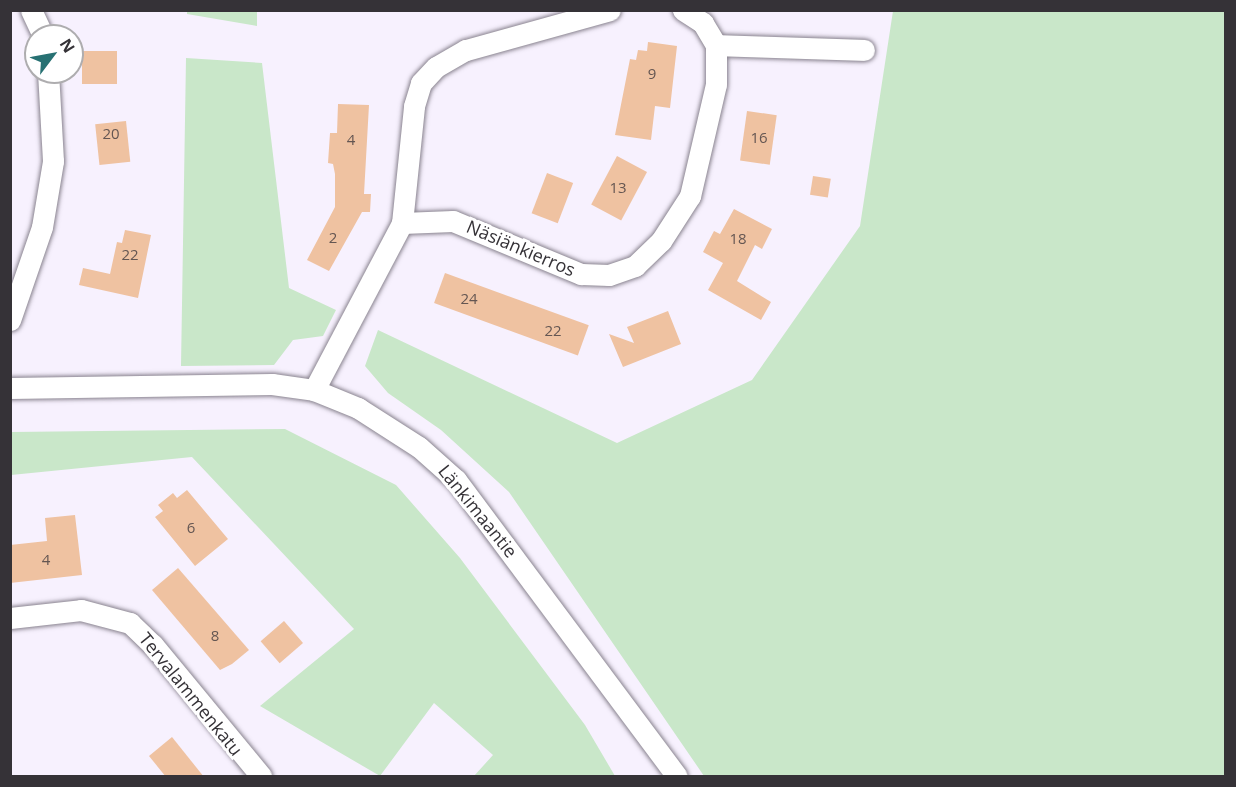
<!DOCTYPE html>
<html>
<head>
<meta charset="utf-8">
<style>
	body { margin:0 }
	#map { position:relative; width:1236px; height:787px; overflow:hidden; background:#f7f1fe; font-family:"Open Sans",sans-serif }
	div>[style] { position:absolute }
	.green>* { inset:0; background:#c9e7c9 }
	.building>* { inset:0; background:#efc2a1; transform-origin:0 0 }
	.roads { filter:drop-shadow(0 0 2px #89838f) drop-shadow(0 0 2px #89838f) }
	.street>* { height:21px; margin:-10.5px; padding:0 10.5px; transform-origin:10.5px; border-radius:10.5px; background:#fff }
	span { translate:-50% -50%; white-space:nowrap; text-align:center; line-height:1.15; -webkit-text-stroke:6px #fff; paint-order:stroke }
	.number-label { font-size:15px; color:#645652 }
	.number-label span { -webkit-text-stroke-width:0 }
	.street-label { font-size:18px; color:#353237 }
	.frame { position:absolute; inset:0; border:12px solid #353237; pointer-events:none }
	.north { position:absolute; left:24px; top:24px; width:60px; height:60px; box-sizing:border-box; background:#fff; border:2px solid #aeadaf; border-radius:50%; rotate:58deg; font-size:16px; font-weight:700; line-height:24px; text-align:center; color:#353237 }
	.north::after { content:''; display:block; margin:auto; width:21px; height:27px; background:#277173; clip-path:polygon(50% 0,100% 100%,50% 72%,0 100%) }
</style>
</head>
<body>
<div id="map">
	<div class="green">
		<i style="clip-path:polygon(187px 10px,257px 11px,257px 26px,187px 14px)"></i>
		<i style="clip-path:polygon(893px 11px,1225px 11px,1225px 776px,704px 776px,509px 492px,441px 430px,388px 393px,365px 366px,378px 330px,617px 443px,752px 380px,860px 226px)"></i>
		<i style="clip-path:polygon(186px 58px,262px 63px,289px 288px,336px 310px,323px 336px,293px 340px,274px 365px,181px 366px)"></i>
		<i style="clip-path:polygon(285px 429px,396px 485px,460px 558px,585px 725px,615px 776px,474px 776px,493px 755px,434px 703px,380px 776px,260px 706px,354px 629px,192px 457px,11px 475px,11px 432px)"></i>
	</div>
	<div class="building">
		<i style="clip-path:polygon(648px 42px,677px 46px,670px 108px,655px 106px,651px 140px,615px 135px,630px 59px,636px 60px,638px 50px,647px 51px)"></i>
		<i style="left:117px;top:51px;width:33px;height:35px;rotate:90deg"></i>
		<i style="clip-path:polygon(338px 104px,369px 105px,364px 194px,371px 194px,370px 212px,362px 212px,329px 271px,307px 260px,335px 207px,335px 174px,333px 164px,328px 163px,330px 133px,337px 133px)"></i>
		<i style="left:747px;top:111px;width:30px;height:50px;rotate:8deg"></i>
		<i style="left:126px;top:121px;width:41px;height:31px;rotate:84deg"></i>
		<i style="left:617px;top:156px;width:34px;height:55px;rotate:28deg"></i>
		<i style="left:547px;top:173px;width:28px;height:43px;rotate:21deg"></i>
		<i style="left:813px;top:176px;width:18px;height:19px;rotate:9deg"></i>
		<i style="clip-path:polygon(734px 209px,772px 229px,762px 249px,755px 245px,737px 281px,771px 302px,761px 320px,708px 290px,723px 263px,703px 252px,714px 231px,720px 234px)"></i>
		<i style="clip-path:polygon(125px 230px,151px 235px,138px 298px,79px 285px,83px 268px,110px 274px,117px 242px,122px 243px)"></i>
		<i style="left:445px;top:273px;width:153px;height:32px;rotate:20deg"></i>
		<i style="clip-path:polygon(668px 311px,681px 344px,623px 367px,609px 334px,634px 343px,627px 327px)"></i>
		<i style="clip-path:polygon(187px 490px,228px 539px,195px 566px,155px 517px,163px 511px,158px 505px,173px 493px,177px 498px)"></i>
		<i style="clip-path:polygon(75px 515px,82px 575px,10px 583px,10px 545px,47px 541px,45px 518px)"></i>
		<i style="clip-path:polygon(178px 568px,249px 650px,232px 664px,220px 670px,152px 590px)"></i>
		<i style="left:284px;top:621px;width:29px;height:31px;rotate:49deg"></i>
		<i style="clip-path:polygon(172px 737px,204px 777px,166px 777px,149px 756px)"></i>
	</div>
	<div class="roads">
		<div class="street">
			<i style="left:31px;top:10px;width:29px;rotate:65deg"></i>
			<i style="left:716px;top:45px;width:148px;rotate:1.9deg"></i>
			<i style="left:402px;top:223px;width:51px;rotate:-2.2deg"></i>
			<i style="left:453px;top:221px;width:139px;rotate:22.5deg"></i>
			<i style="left:581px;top:274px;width:28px;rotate:2deg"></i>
			<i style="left:609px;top:275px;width:28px;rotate:-19deg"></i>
			<i style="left:635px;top:266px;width:36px;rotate:-44deg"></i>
			<i style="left:661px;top:241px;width:54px;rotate:-57.2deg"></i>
			<i style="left:690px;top:196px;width:115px;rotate:-76.9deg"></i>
			<i style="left:716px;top:84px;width:39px;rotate:-90deg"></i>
			<i style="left:716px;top:45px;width:26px;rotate:-121deg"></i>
			<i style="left:703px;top:23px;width:24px;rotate:-147deg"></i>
			<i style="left:10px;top:320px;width:98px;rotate:-71deg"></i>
			<i style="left:42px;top:227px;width:67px;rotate:-80.5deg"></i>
			<i style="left:53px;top:161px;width:89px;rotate:-93.2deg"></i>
			<i style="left:10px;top:388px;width:262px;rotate:-0.9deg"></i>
			<i style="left:272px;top:384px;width:42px;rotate:8.1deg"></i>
			<i style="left:314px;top:390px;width:48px;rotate:22.2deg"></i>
			<i style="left:358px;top:408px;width:72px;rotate:32.6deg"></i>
			<i style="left:419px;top:447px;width:50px;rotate:41.7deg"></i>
			<i style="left:456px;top:480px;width:369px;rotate:53.3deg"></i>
			<i style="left:314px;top:390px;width:189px;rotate:-62.2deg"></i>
			<i style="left:402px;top:223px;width:118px;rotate:-84.1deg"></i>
			<i style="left:414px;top:106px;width:24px;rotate:-73deg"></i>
			<i style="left:421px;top:83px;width:22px;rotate:-47deg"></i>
			<i style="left:436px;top:67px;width:34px;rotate:-30deg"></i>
			<i style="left:466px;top:50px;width:149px;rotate:-15.5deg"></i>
			<i style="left:10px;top:618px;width:71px;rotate:-6.4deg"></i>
			<i style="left:81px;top:610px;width:51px;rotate:14.9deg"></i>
			<i style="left:130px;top:623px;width:32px;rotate:44deg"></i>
			<i style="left:153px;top:645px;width:170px;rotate:50.5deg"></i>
		</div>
	</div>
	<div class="number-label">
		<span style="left:652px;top:74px">9</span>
		<span style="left:111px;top:134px">20</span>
		<span style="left:759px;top:138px">16</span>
		<span style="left:351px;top:140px">4</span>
		<span style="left:618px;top:188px">13</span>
		<span style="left:333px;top:238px">2</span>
		<span style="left:738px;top:239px">18</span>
		<span style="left:130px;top:255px">22</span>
		<span style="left:469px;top:299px">24</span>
		<span style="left:553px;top:331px">22</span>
		<span style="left:191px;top:528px">6</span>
		<span style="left:46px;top:560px">4</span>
		<span style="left:215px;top:636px">8</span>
	</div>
	<div class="street-label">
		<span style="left:521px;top:248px;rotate:23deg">Näsiänkierros</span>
		<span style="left:478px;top:511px;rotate:51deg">Länkimaantie</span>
		<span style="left:191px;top:694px;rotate:51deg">Tervalammenkatu</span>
	</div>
	<div class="frame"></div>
	<div class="north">N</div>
</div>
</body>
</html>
